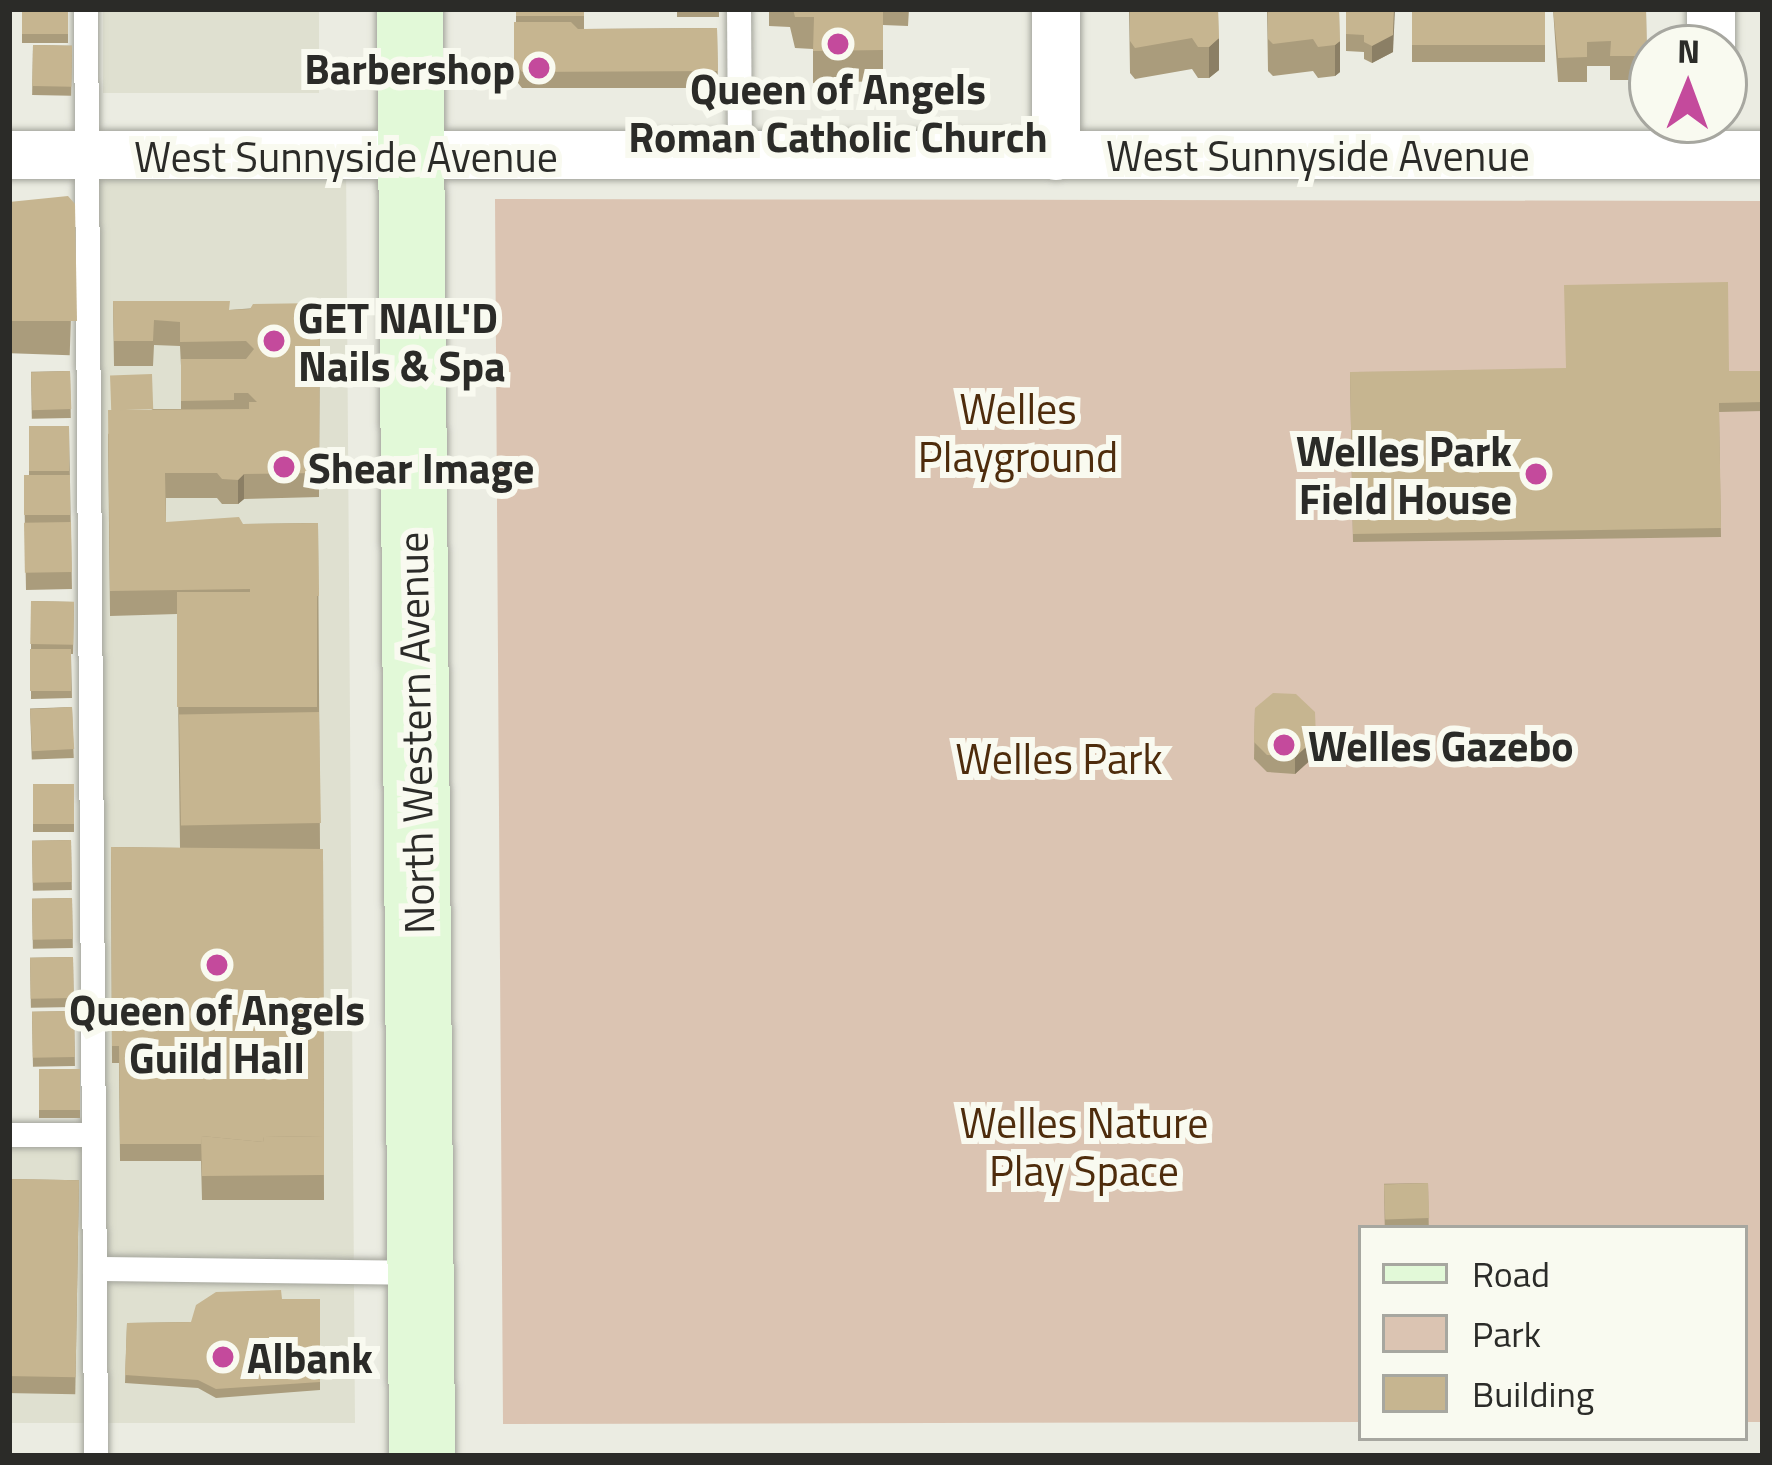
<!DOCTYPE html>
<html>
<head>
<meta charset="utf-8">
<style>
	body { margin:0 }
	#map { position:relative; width:1772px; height:1465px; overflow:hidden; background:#ebece2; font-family:"Titillium Web",sans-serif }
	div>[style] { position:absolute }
	.built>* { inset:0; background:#dfe0d0; transform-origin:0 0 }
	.green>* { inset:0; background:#dbc4b2 }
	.roads { filter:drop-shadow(0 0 3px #a4a59c) drop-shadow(0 0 3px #a4a59c) }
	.lane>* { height:24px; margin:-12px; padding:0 12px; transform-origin:12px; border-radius:12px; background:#fff }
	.street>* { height:48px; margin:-24px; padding:0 24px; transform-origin:24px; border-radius:24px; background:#fff }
	.secondary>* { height:66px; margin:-33px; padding:0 33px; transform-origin:33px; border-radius:33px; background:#e2f9d8 }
	.wall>* { inset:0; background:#aa9c7c; transform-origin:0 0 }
	.shaded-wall>* { inset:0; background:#8b7f65 }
	.building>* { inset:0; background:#c6b590; transform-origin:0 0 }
	.dots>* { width:33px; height:33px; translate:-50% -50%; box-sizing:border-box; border:6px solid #f9faf0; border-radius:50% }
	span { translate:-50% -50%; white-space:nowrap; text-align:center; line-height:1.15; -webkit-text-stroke:12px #f9faf0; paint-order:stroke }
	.poi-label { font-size:42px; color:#2b2b28; font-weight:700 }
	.right { translate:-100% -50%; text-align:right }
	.left { translate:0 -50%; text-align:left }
	.street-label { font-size:42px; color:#2b2b28 }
	.park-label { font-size:42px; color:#4e2c0c }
	.frame { position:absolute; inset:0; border:12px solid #2b2b28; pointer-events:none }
	.legend { position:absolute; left:1358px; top:1225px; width:390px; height:216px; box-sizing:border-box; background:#f9faf0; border:3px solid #a7a7a0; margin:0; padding:15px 21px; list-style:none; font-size:36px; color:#2b2b28 }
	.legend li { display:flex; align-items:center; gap:24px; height:60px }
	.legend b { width:60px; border:3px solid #a7a7a0 }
	.north { position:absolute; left:1628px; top:24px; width:120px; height:120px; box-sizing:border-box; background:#f9faf0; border:3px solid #a7a7a0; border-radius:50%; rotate:1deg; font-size:33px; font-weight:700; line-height:48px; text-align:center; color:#2b2b28 }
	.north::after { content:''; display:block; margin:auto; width:42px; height:54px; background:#c44a9c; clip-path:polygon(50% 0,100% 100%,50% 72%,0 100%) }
</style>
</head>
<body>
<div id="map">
	<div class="built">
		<i style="left:103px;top:9px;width:216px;height:84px"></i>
		<i style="clip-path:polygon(87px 159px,346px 159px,355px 1423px,9px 1423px,9px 1143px,96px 1144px)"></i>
	</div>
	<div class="green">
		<i style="clip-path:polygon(495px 199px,1763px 201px,1763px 1422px,1745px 1422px,1745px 1228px,1361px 1228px,1361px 1422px,503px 1424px)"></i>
	</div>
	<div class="roads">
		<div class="lane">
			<i style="left:86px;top:9px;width:1447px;rotate:89.6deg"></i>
			<i style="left:739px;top:9px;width:147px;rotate:89.6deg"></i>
			<i style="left:9px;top:1135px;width:85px"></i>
			<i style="left:95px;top:1269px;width:323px;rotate:0.7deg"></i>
		</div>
		<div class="street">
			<i style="left:1711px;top:9px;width:39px;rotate:90deg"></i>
			<i style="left:9px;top:155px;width:1754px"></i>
			<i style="left:1056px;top:156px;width:147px;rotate:-90deg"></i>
		</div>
		<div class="secondary">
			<i style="left:410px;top:9px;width:1447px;rotate:89.52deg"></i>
		</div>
	</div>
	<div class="wall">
		<i style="left:22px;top:9px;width:46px;height:34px"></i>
		<i style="clip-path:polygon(516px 9px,584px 9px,584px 29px,717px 28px,718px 88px,522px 88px,514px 78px,514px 22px,516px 22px)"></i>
		<i style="left:677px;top:9px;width:42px;height:8px"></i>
		<i style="clip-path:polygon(769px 9px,909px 9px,908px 26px,883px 25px,883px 81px,813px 83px,813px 49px,795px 48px,790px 27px,769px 26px)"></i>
		<i style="clip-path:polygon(1129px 9px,1218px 9px,1219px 70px,1209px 78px,1198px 78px,1192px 69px,1135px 79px,1130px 73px)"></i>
		<i style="clip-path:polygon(1267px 9px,1339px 9px,1340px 72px,1335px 76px,1318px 78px,1313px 71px,1273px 76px,1268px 71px)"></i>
		<i style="clip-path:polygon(1346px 9px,1393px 52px,1372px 63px,1364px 59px,1364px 52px,1346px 51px)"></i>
		<i style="left:1412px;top:9px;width:133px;height:53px"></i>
		<i style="clip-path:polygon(1553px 9px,1646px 9px,1647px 80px,1610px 80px,1610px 66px,1587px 66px,1587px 82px,1558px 82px)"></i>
		<i style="left:33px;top:45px;width:39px;height:50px;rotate:1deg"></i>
		<i style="left:9px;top:202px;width:66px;height:151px;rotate:2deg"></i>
		<i style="clip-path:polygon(113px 301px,229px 310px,320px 303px,319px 497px,244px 499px,238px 504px,222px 504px,217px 498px,166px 498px,166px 522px,243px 524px,318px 523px,320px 849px,323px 849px,324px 1200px,202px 1200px,201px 1161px,120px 1161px,119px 1063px,112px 1063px,111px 847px,180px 848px,177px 614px,110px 616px,108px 434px,153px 409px,181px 409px,181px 366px,180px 346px,154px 345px,153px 366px,114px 366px)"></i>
		<i style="left:70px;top:371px;width:47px;height:39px;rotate:89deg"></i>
		<i style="clip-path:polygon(1763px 371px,1763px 411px,1719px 412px,1721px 537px,1353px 542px,1350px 372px)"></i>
		<i style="clip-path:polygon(29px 426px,69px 426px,72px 589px,26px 590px,24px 476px,29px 476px)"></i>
		<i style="clip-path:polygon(31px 601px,74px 602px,73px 654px,71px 654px,72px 698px,31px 699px)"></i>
		<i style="left:72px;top:707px;width:51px;height:42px;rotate:88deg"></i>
		<i style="clip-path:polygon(1255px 708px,1316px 755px,1295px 774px,1267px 772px,1254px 759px)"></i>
		<i style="left:33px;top:784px;width:41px;height:48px"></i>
		<i style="left:71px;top:840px;width:50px;height:39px;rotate:89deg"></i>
		<i style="left:72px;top:898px;width:50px;height:40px;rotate:89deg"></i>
		<i style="left:73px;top:957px;width:50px;height:43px;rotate:89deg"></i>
		<i style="left:74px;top:1011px;width:55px;height:42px;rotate:89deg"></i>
		<i style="left:39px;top:1069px;width:41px;height:49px"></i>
		<i style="left:9px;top:1179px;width:70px;height:214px;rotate:1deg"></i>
		<i style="left:1428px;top:1183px;width:44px;height:44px;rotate:89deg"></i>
		<i style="clip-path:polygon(282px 1299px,320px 1299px,320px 1390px,216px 1398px,198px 1388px,125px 1383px,127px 1323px,191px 1322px)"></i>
	</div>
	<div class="shaded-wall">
		<i style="clip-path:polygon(1395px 9px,1393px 52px,1372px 63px,1372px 46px)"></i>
		<i style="clip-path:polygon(1219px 38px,1219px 70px,1209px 78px,1209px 47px)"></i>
		<i style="clip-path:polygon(1340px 41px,1340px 72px,1335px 76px,1335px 45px)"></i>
		<i style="clip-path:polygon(244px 474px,244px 499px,238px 504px,238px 480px)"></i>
		<i style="clip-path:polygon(1316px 738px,1316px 755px,1295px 774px,1295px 757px)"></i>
	</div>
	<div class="building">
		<i style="left:22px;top:9px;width:46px;height:25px"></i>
		<i style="left:516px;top:9px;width:68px;height:7px"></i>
		<i style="clip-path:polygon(793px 9px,883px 9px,883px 50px,813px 51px,814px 17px,795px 17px)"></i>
		<i style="clip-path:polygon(1130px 9px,1218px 9px,1219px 38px,1209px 47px,1198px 47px,1192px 38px,1135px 48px,1130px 41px)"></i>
		<i style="clip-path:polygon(1268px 9px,1339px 9px,1340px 41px,1335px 45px,1318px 47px,1313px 39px,1273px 44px,1268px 39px)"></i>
		<i style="clip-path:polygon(1346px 9px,1394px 9px,1393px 35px,1372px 46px,1364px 42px,1364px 35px,1346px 34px)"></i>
		<i style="left:1412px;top:9px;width:133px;height:36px"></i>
		<i style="clip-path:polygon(1553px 9px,1646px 9px,1647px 56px,1610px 56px,1611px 41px,1587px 42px,1587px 57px,1558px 58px)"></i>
		<i style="clip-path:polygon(514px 22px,571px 22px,578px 29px,717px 28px,718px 71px,522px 72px,514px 61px)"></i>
		<i style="left:33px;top:45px;width:39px;height:41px;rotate:1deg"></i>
		<i style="clip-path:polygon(68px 196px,75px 204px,77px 321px,9px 321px,9px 202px)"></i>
		<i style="clip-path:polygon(1728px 282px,1729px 371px,1763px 371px,1763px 402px,1719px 403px,1721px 528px,1353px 534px,1350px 372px,1566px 368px,1564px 285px)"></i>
		<i style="clip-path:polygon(113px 301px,230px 301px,229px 310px,250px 309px,253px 304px,320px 303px,319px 473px,244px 474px,238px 480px,222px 479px,217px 473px,165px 473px,166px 522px,239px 517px,243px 524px,318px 523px,319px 596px,317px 596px,317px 592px,250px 593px,250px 589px,110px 591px,108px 410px,249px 409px,249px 402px,257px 402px,248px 393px,234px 393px,234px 400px,181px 401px,181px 359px,246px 359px,254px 349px,246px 341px,180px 342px,180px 322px,154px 320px,153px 341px,114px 341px)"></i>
		<i style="left:70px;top:371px;width:38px;height:39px;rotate:88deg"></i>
		<i style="left:152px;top:374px;width:35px;height:42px;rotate:88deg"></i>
		<i style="left:29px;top:426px;width:40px;height:45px"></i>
		<i style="left:70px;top:475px;width:40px;height:46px;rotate:90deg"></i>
		<i style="left:71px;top:522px;width:50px;height:47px;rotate:89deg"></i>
		<i style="left:317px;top:592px;width:115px;height:140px;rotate:90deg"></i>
		<i style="left:31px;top:601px;width:43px;height:43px;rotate:1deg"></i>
		<i style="left:30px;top:649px;width:41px;height:42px"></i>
		<i style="clip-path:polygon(1273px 693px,1296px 694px,1315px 712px,1316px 738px,1295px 757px,1267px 755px,1254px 742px,1255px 708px)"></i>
		<i style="left:72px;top:707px;width:42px;height:42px;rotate:87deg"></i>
		<i style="left:319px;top:712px;width:111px;height:140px;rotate:89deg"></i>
		<i style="left:33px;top:784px;width:41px;height:40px"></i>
		<i style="left:71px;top:840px;width:42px;height:39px;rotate:89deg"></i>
		<i style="clip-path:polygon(111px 847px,323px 849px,324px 1136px,264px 1137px,263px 1142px,201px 1136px,201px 1144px,120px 1144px,119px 1046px,112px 1046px)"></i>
		<i style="left:72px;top:898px;width:41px;height:40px;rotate:89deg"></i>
		<i style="left:73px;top:957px;width:41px;height:43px;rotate:89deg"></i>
		<i style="left:74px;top:1011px;width:46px;height:42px;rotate:89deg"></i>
		<i style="left:39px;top:1069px;width:41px;height:41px"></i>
		<i style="clip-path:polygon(201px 1136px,263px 1142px,264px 1137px,324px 1136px,324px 1175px,202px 1176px)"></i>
		<i style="left:9px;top:1179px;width:70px;height:197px;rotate:1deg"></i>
		<i style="left:1428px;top:1183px;width:35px;height:44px;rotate:88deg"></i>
		<i style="clip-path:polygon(281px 1290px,282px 1299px,320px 1299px,320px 1382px,216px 1389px,198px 1380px,125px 1375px,127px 1323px,191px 1322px,196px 1305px,216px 1292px)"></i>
	</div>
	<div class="dots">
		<i style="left:838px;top:44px;background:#c44a9c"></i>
		<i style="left:539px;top:68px;background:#c44a9c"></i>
		<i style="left:274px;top:341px;background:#c44a9c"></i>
		<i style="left:284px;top:467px;background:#c44a9c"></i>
		<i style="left:1536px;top:474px;background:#c44a9c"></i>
		<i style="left:1284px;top:745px;background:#c44a9c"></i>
		<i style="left:217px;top:965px;background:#c44a9c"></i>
		<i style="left:223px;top:1357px;background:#c44a9c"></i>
	</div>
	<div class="poi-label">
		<span class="right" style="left:515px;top:68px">Barbershop</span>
		<span style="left:838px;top:112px">Queen of Angels<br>Roman Catholic Church</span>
		<span class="left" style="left:298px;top:341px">GET NAIL'D<br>Nails &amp; Spa</span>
		<span class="right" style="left:1512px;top:474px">Welles Park<br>Field House</span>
		<span class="left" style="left:308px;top:467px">Shear Image</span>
		<span class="left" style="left:1308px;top:745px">Welles Gazebo</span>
		<span style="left:217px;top:1033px">Queen of Angels<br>Guild Hall</span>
		<span class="left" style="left:247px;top:1357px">Albank</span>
	</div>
	<div class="street-label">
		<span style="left:1318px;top:155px">West Sunnyside Avenue</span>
		<span style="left:346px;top:156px">West Sunnyside Avenue</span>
		<span style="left:415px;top:733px;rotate:-91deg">North Western Avenue</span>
	</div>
	<div class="park-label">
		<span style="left:1018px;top:432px">Welles<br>Playground</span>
		<span style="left:1059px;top:758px">Welles Park</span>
		<span style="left:1084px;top:1146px">Welles Nature<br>Play Space</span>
	</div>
	<div class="frame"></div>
	<ul class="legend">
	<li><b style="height:15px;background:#e2f9d8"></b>Road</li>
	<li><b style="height:33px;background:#dbc4b2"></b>Park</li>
	<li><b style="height:33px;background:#c6b590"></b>Building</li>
	</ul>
	<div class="north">N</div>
</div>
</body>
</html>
